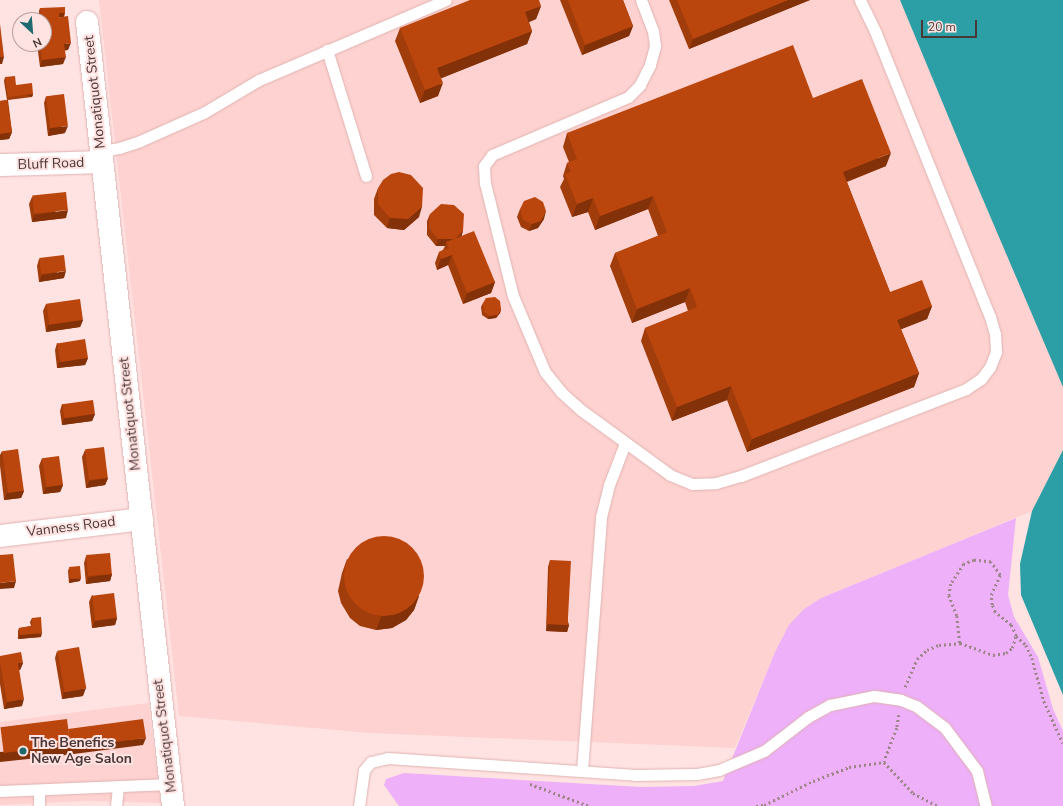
<!DOCTYPE html>
<html>
<head>
<meta charset="utf-8">
<style>
	body { margin:0 }
	#map { position:relative; width:1063px; height:806px; overflow:hidden; background:#ffe3e2; font-family:"Nunito Sans",sans-serif }
	div>[style] { position:absolute }
	.built>* { inset:0; background:#fed2d0 }
	.green>* { inset:0; background:#edb0f9 }
	.water>* { inset:0; background:#2c9ea5 }
	.path>* { height:2.5px; margin-top:-1.25px; transform-origin:0; background:repeating-linear-gradient(90deg,#9c8584 0 2px,transparent 0 5px) }
	.roads { filter:drop-shadow(0 0 1px #dfb3b1) drop-shadow(0 0 1px #dfb3b1) }
	.lane>* { height:11px; margin:-5.5px; padding:0 5.5px; transform-origin:5.5px; border-radius:5.5px; background:#fff }
	.street>* { height:22px; margin:-11px; padding:0 11px; transform-origin:11px; border-radius:11px; background:#fff }
	.wall>* { inset:0; background:#a13c0b }
	.shaded-wall>* { inset:0; background:#833109; transform-origin:0 0 }
	.building>* { inset:0; background:#bb460d; transform-origin:0 0 }
	.round { border-radius:50% }
	.dots>* { width:11px; height:11px; translate:-50% -50%; box-sizing:border-box; border:2px solid #ffe3e2; border-radius:50% }
	span { translate:-50% -50%; white-space:nowrap; text-align:center; line-height:1.15; -webkit-text-stroke:4px #ffe3e2; paint-order:stroke }
	.street-label { font-size:14px; color:#4a3837 }
	.poi-label { font-size:14px; color:#4a3837; font-weight:700 }
	.left { translate:0 -50%; text-align:left }
	.north { position:absolute; left:12px; top:12px; width:40px; height:40px; box-sizing:border-box; background:#ffe3e2; border:1px solid #b79f9e; border-radius:50%; rotate:154deg; font-size:11px; font-weight:700; line-height:16px; text-align:center; color:#4a3837 }
	.north::after { content:''; display:block; margin:auto; width:14px; height:18px; background:#1e6b6f; clip-path:polygon(50% 0,100% 100%,50% 72%,0 100%) }
	.scale { position:absolute; left:921px; top:20px; width:56px; height:18px; box-sizing:border-box; border:2px solid #4a3837; border-top:0; padding-left:5px; font-size:12px; line-height:14px; white-space:nowrap; color:#4a3837; -webkit-text-stroke:3px #ffe3e2; paint-order:stroke }
</style>
</head>
<body>
<div id="map">
	<div class="built">
		<i style="clip-path:polygon(99px 0,900px 0,1063px 387px,1063px 450px,1032px 511px,821px 598px,804px 609px,775px 652px,735px 748px,370px 733px,179px 716px)"></i>
		<i style="clip-path:polygon(148px 703px,161px 803px,89px 801px,0 805px,0 722px)"></i>
	</div>
	<div class="green">
		<i style="clip-path:polygon(1016px 518px,1008px 595px,1014px 617px,1038px 657px,1053px 709px,1063px 731px,1063px 806px,399px 806px,384px 785px,386px 779px,404px 773px,641px 787px,694px 786px,723px 781px,775px 652px,789px 625px,804px 609px,821px 598px)"></i>
	</div>
	<div class="water">
		<i style="clip-path:polygon(900px 0,1063px 0,1063px 387px,973px 176px)"></i>
		<i style="clip-path:polygon(1063px 450px,1063px 695px,1021px 595px,1020px 564px,1032px 511px)"></i>
	</div>
	<div class="path">
		<i style="left:1016px;top:636px;width:13px;rotate:42deg"></i>
		<i style="left:1026px;top:645px;width:14px;rotate:65deg"></i>
		<i style="left:1032px;top:658px;width:45px;rotate:74.4deg"></i>
		<i style="left:1044px;top:701px;width:46px;rotate:65.7deg"></i>
		<i style="left:905px;top:687px;width:30px;rotate:-67deg"></i>
		<i style="left:917px;top:659px;width:13px;rotate:-42deg"></i>
		<i style="left:927px;top:650px;width:13px;rotate:-23deg"></i>
		<i style="left:939px;top:645px;width:21px;rotate:-5deg"></i>
		<i style="left:960px;top:643px;width:35px;rotate:20deg"></i>
		<i style="left:993px;top:655px;width:13px;rotate:-9deg"></i>
		<i style="left:1006px;top:653px;width:8px;rotate:-40deg"></i>
		<i style="left:1012px;top:648px;width:13px;rotate:-72deg"></i>
		<i style="left:1016px;top:636px;width:12px;rotate:-114deg"></i>
		<i style="left:1011px;top:625px;width:21px;rotate:-141deg"></i>
		<i style="left:995px;top:612px;width:8px;rotate:-113deg"></i>
		<i style="left:992px;top:605px;width:10px;rotate:-96deg"></i>
		<i style="left:991px;top:595px;width:22px;rotate:-66deg"></i>
		<i style="left:1000px;top:575px;width:16px;rotate:-125deg"></i>
		<i style="left:991px;top:562px;width:17px;rotate:-173deg"></i>
		<i style="left:974px;top:560px;width:11px;rotate:158deg"></i>
		<i style="left:964px;top:564px;width:24px;rotate:123deg"></i>
		<i style="left:951px;top:584px;width:11px;rotate:100deg"></i>
		<i style="left:949px;top:595px;width:22px;rotate:69deg"></i>
		<i style="left:957px;top:616px;width:27px;rotate:84deg"></i>
		<i style="left:899px;top:715px;width:13px;rotate:99deg"></i>
		<i style="left:897px;top:728px;width:36px;rotate:111deg"></i>
		<i style="left:884px;top:762px;width:42px;rotate:46.9deg"></i>
		<i style="left:913px;top:793px;width:27px;rotate:28deg"></i>
		<i style="left:530px;top:784px;width:63px;rotate:20.4deg"></i>
		<i style="left:756px;top:806px;width:8px;rotate:-7deg"></i>
		<i style="left:764px;top:805px;width:55px;rotate:-26.1deg"></i>
		<i style="left:813px;top:781px;width:39px;rotate:-21deg"></i>
		<i style="left:849px;top:767px;width:35px;rotate:-8deg"></i>
	</div>
	<div class="roads">
		<div class="lane">
			<i style="left:641px;top:0;width:33px;rotate:69deg"></i>
			<i style="left:653px;top:31px;width:15px;rotate:82deg"></i>
			<i style="left:655px;top:46px;width:20px;rotate:105deg"></i>
			<i style="left:650px;top:65px;width:22px;rotate:117deg"></i>
			<i style="left:640px;top:85px;width:17px;rotate:135deg"></i>
			<i style="left:628px;top:97px;width:148px;rotate:156.9deg"></i>
			<i style="left:492px;top:155px;width:14px;rotate:126deg"></i>
			<i style="left:484px;top:166px;width:17px;rotate:87deg"></i>
			<i style="left:485px;top:183px;width:116px;rotate:76.1deg"></i>
			<i style="left:513px;top:296px;width:82px;rotate:67.2deg"></i>
			<i style="left:545px;top:372px;width:26px;rotate:51deg"></i>
			<i style="left:561px;top:392px;width:27px;rotate:42deg"></i>
			<i style="left:581px;top:410px;width:110px;rotate:36.1deg"></i>
			<i style="left:670px;top:475px;width:24px;rotate:22deg"></i>
			<i style="left:692px;top:484px;width:24px;rotate:-2deg"></i>
			<i style="left:716px;top:483px;width:26px;rotate:-16deg"></i>
			<i style="left:741px;top:476px;width:241px;rotate:-21.1deg"></i>
			<i style="left:966px;top:389px;width:18px;rotate:-34deg"></i>
			<i style="left:981px;top:379px;width:15px;rotate:-53deg"></i>
			<i style="left:990px;top:367px;width:16px;rotate:-68deg"></i>
			<i style="left:996px;top:352px;width:18px;rotate:-93deg"></i>
			<i style="left:995px;top:334px;width:18px;rotate:-106deg"></i>
			<i style="left:990px;top:317px;width:306px;rotate:-111.9deg"></i>
			<i style="left:876px;top:33px;width:37px;rotate:-116deg"></i>
			<i style="left:327px;top:50px;width:132px;rotate:72.8deg"></i>
			<i style="left:101px;top:151px;width:18px;rotate:-9deg"></i>
			<i style="left:119px;top:148px;width:22px;rotate:-18deg"></i>
			<i style="left:140px;top:141px;width:71px;rotate:-24deg"></i>
			<i style="left:205px;top:112px;width:63px;rotate:-30.7deg"></i>
			<i style="left:259px;top:80px;width:203px;rotate:-23.2deg"></i>
			<i style="left:582px;top:771px;width:255px;rotate:-85.7deg"></i>
			<i style="left:601px;top:517px;width:33px;rotate:-76deg"></i>
			<i style="left:609px;top:485px;width:45px;rotate:-69.1deg"></i>
			<i style="left:0;top:791px;width:170px;rotate:-2.4deg"></i>
			<i style="left:39px;top:806px;width:16px;rotate:-90deg"></i>
			<i style="left:116px;top:806px;width:20px;rotate:-84deg"></i>
			<i style="left:359px;top:806px;width:36px;rotate:-82deg"></i>
			<i style="left:364px;top:770px;width:11px;rotate:-49deg"></i>
			<i style="left:371px;top:762px;width:17px;rotate:-13deg"></i>
			<i style="left:388px;top:758px;width:248px;rotate:3.9deg"></i>
			<i style="left:635px;top:775px;width:62px;rotate:-0.9deg"></i>
			<i style="left:697px;top:774px;width:22px;rotate:-10deg"></i>
			<i style="left:719px;top:770px;width:49px;rotate:-22.9deg"></i>
			<i style="left:764px;top:751px;width:56px;rotate:-37.7deg"></i>
			<i style="left:808px;top:717px;width:25px;rotate:-29deg"></i>
			<i style="left:830px;top:705px;width:45px;rotate:-11.6deg"></i>
			<i style="left:874px;top:696px;width:27px;rotate:8deg"></i>
			<i style="left:901px;top:700px;width:16px;rotate:22deg"></i>
			<i style="left:916px;top:706px;width:36px;rotate:37deg"></i>
			<i style="left:945px;top:728px;width:54px;rotate:53.3deg"></i>
			<i style="left:977px;top:771px;width:36px;rotate:76deg"></i>
		</div>
		<div class="street">
			<i style="left:87px;top:22px;width:789px;rotate:83.74deg"></i>
			<i style="left:0;top:165px;width:102px;rotate:-1.7deg"></i>
			<i style="left:0;top:536px;width:143px;rotate:-6.8deg"></i>
		</div>
	</div>
	<div class="wall">
		<i style="clip-path:polygon(560px 0,623px 0,633px 26px,629px 36px,582px 55px)"></i>
		<i style="clip-path:polygon(669px 0,810px 0,689px 49px)"></i>
		<i style="clip-path:polygon(541px 6px,536px 19px,529px 22px,532px 31px,527px 44px,441px 78px,438px 96px,420px 103px,395px 41px,400px 28px)"></i>
		<i style="clip-path:polygon(40px 8px,59px 17px,68px 50px,65px 50px,63px 64px,40px 67px,37px 44px,44px 44px,39px 20px,39px 11px)"></i>
		<i style="clip-path:polygon(5px 77px,16px 85px,33px 94px,32px 97px,8px 100px,12px 132px,9px 139px,0 140px,0 101px,7px 100px,4px 81px)"></i>
		<i style="clip-path:polygon(46px 96px,65px 133px,48px 136px,44px 103px)"></i>
		<i style="clip-path:polygon(813px 98px,886px 166px,847px 182px,890px 292px,932px 306px,927px 319px,901px 329px,919px 373px,914px 387px,747px 452px,727px 400px,672px 421px,641px 341px,645px 328px,688px 311px,685px 302px,632px 323px,610px 266px,615px 253px,658px 236px,648px 209px,595px 230px,588px 212px,572px 217px,560px 187px,564px 179px,563px 176px,567px 163px,569px 162px,563px 147px,567px 133px)"></i>
		<i style="clip-path:polygon(378px 188px,419px 217px,404px 230px,387px 228px,374px 215px,374px 199px)"></i>
		<i style="clip-path:polygon(32px 197px,66px 218px,32px 222px,29px 204px)"></i>
		<i style="clip-path:polygon(520px 209px,544px 219px,538px 228px,529px 231px,521px 227px,517px 217px)"></i>
		<i style="clip-path:polygon(430px 214px,463px 231px,461px 236px,495px 282px,491px 293px,463px 304px,448px 265px,437px 270px,435px 263px,439px 252px,443px 250px,445px 246px,436px 246px,427px 235px,427px 221px)"></i>
		<i style="clip-path:polygon(39px 259px,64px 278px,39px 282px,37px 266px)"></i>
		<i style="clip-path:polygon(483px 303px,501px 309px,500px 313px,496px 318px,488px 319px,482px 315px,481px 307px)"></i>
		<i style="clip-path:polygon(46px 304px,83px 320px,80px 327px,46px 332px,43px 311px)"></i>
		<i style="clip-path:polygon(57px 343px,88px 358px,85px 365px,57px 368px,55px 350px)"></i>
		<i style="clip-path:polygon(62px 404px,95px 414px,92px 421px,62px 425px,60px 411px)"></i>
		<i style="clip-path:polygon(85px 450px,108px 478px,105px 485px,86px 488px,82px 457px)"></i>
		<i style="clip-path:polygon(2px 451px,24px 491px,21px 498px,4px 500px,0 466px,0 455px)"></i>
		<i style="clip-path:polygon(42px 458px,63px 485px,60px 492px,43px 494px,39px 466px)"></i>
		<i style="clip-path:polygon(86px 556px,112px 574px,110px 581px,86px 584px,84px 563px)"></i>
		<i style="clip-path:polygon(347px 559px,419px 596px,414px 610px,406px 620px,392px 628px,376px 630px,360px 626px,350px 618px,341px 603px,338px 591px,342px 573px)"></i>
		<i style="clip-path:polygon(550px 560px,569px 625px,567px 632px,546px 631px,548px 567px)"></i>
		<i style="clip-path:polygon(69px 568px,80px 581px,69px 583px,68px 571px)"></i>
		<i style="clip-path:polygon(92px 595px,117px 618px,115px 625px,92px 628px,89px 602px)"></i>
		<i style="clip-path:polygon(32px 618px,41px 637px,18px 639px,18px 631px,19px 628px,31px 626px,30px 622px)"></i>
		<i style="clip-path:polygon(57px 651px,83px 696px,62px 699px,55px 658px)"></i>
		<i style="clip-path:polygon(0 656px,23px 663px,20px 670px,19px 670px,22px 706px,4px 709px,0 684px)"></i>
	</div>
	<div class="shaded-wall">
		<i style="clip-path:polygon(788px 0,810px 0,689px 49px,693px 39px)"></i>
		<i style="clip-path:polygon(541px 6px,536px 19px,520px 26px,525px 12px)"></i>
		<i style="clip-path:polygon(59px 13px,65px 13px,64px 17px,57px 17px)"></i>
		<i style="clip-path:polygon(633px 26px,629px 36px,582px 55px,585px 45px)"></i>
		<i style="clip-path:polygon(532px 31px,527px 44px,432px 82px,437px 68px)"></i>
		<i style="clip-path:polygon(71px 43px,68px 50px,62px 51px,64px 44px)"></i>
		<i style="clip-path:polygon(0 57px,4px 57px,2px 64px,0 64px)"></i>
		<i style="clip-path:polygon(66px 57px,63px 64px,40px 67px,42px 60px)"></i>
		<i style="clip-path:polygon(443px 83px,438px 96px,420px 103px,425px 90px)"></i>
		<i style="left:33px;top:94px;width:3px;height:25px;rotate:108deg"></i>
		<i style="clip-path:polygon(68px 126px,65px 133px,48px 136px,50px 128px)"></i>
		<i style="clip-path:polygon(12px 132px,9px 139px,0 140px,0 134px)"></i>
		<i style="clip-path:polygon(891px 153px,886px 166px,838px 185px,843px 172px)"></i>
		<i style="clip-path:polygon(653px 196px,648px 209px,595px 230px,600px 216px)"></i>
		<i style="clip-path:polygon(593px 198px,588px 212px,572px 217px,577px 204px)"></i>
		<i style="clip-path:polygon(422px 207px,419px 217px,404px 230px,387px 228px,390px 218px)"></i>
		<i style="clip-path:polygon(68px 210px,66px 218px,32px 222px,34px 215px)"></i>
		<i style="clip-path:polygon(546px 211px,544px 219px,538px 228px,529px 231px,532px 224px)"></i>
		<i style="clip-path:polygon(463px 231px,461px 238px,446px 242px,445px 246px,436px 246px,438px 239px)"></i>
		<i style="clip-path:polygon(452px 255px,448px 265px,437px 270px,441px 259px)"></i>
		<i style="clip-path:polygon(66px 271px,64px 278px,39px 282px,42px 275px)"></i>
		<i style="clip-path:polygon(495px 282px,491px 293px,463px 304px,467px 293px)"></i>
		<i style="clip-path:polygon(690px 288px,685px 302px,632px 323px,637px 309px)"></i>
		<i style="clip-path:polygon(932px 306px,927px 319px,892px 333px,897px 320px)"></i>
		<i style="clip-path:polygon(501px 309px,500px 313px,496px 318px,488px 319px,489px 316px)"></i>
		<i style="clip-path:polygon(83px 320px,80px 327px,46px 332px,48px 325px)"></i>
		<i style="clip-path:polygon(88px 358px,85px 365px,57px 368px,60px 361px)"></i>
		<i style="clip-path:polygon(919px 373px,914px 387px,747px 452px,752px 439px)"></i>
		<i style="clip-path:polygon(731px 386px,727px 400px,672px 421px,677px 407px)"></i>
		<i style="clip-path:polygon(95px 414px,92px 421px,62px 425px,64px 418px)"></i>
		<i style="clip-path:polygon(108px 478px,105px 485px,86px 488px,89px 481px)"></i>
		<i style="clip-path:polygon(63px 485px,60px 492px,43px 494px,46px 487px)"></i>
		<i style="clip-path:polygon(24px 491px,21px 498px,4px 500px,7px 493px)"></i>
		<i style="clip-path:polygon(112px 574px,110px 581px,86px 584px,89px 577px)"></i>
		<i style="clip-path:polygon(81px 578px,80px 581px,69px 583px,70px 579px)"></i>
		<i style="clip-path:polygon(16px 581px,14px 588px,0 589px,0 583px)"></i>
		<i style="clip-path:polygon(419px 596px,414px 610px,406px 620px,392px 628px,376px 630px,381px 617px)"></i>
		<i style="clip-path:polygon(117px 618px,115px 625px,92px 628px,95px 621px)"></i>
		<i style="clip-path:polygon(548px 624px,569px 625px,567px 632px,546px 631px)"></i>
		<i style="clip-path:polygon(42px 633px,41px 637px,18px 639px,20px 635px)"></i>
		<i style="clip-path:polygon(18px 663px,23px 663px,20px 670px,16px 670px)"></i>
		<i style="clip-path:polygon(86px 688px,83px 696px,62px 699px,64px 692px)"></i>
		<i style="clip-path:polygon(24px 699px,22px 706px,4px 709px,7px 702px)"></i>
		<i style="clip-path:polygon(146px 738px,143px 745px,66px 755px,0 762px,0 752px,70px 745px)"></i>
	</div>
	<div class="building">
		<i style="clip-path:polygon(470px 0,539px 0,541px 6px,525px 12px,532px 31px,437px 68px,443px 83px,425px 90px,400px 28px)"></i>
		<i style="clip-path:polygon(568px 0,623px 0,633px 26px,585px 45px)"></i>
		<i style="clip-path:polygon(677px 0,788px 0,693px 39px)"></i>
		<i style="clip-path:polygon(65px 7px,65px 13px,59px 13px,59px 18px,41px 20px,40px 8px)"></i>
		<i style="clip-path:polygon(68px 16px,71px 43px,64px 44px,66px 57px,42px 60px,40px 44px,44px 44px,44px 20px,40px 20px)"></i>
		<i style="clip-path:polygon(0 24px,4px 57px,0 57px)"></i>
		<i style="clip-path:polygon(793px 45px,813px 98px,862px 79px,891px 153px,843px 172px,890px 292px,922px 280px,932px 306px,897px 320px,919px 373px,752px 439px,731px 386px,677px 407px,645px 328px,697px 307px,690px 288px,637px 309px,615px 253px,667px 232px,653px 196px,600px 216px,593px 198px,577px 204px,565px 174px,571px 172px,567px 163px,577px 159px,567px 133px)"></i>
		<i style="clip-path:polygon(15px 76px,16px 85px,32px 83px,33px 94px,8px 97px,5px 77px)"></i>
		<i style="left:64px;top:94px;width:32px;height:18px;rotate:83deg"></i>
		<i style="clip-path:polygon(7px 100px,12px 132px,0 134px,0 101px)"></i>
		<i style="clip-path:polygon(399px 172px,411px 175px,423px 188px,422px 207px,408px 219px,390px 218px,378px 204px,378px 188px,383px 180px,391px 174px)"></i>
		<i style="left:66px;top:192px;width:18px;height:34px;rotate:84deg"></i>
		<i style="clip-path:polygon(535px 197px,543px 202px,546px 211px,541px 221px,532px 224px,523px 220px,520px 209px,524px 201px)"></i>
		<i style="clip-path:polygon(441px 204px,454px 205px,464px 214px,463px 231px,455px 239px,438px 239px,429px 228px,430px 214px)"></i>
		<i style="clip-path:polygon(474px 231px,495px 282px,467px 293px,452px 255px,441px 259px,439px 252px,449px 248px,446px 242px)"></i>
		<i style="left:64px;top:255px;width:16px;height:25px;rotate:83deg"></i>
		<i style="clip-path:polygon(495px 297px,500px 301px,501px 309px,498px 315px,489px 316px,484px 312px,483px 303px,486px 298px)"></i>
		<i style="left:80px;top:299px;width:21px;height:34px;rotate:82deg"></i>
		<i style="left:85px;top:339px;width:19px;height:28px;rotate:81deg"></i>
		<i style="left:93px;top:400px;width:14px;height:31px;rotate:82deg"></i>
		<i style="left:104px;top:447px;width:31px;height:19px;rotate:83deg"></i>
		<i style="left:18px;top:449px;width:42px;height:16px;rotate:82deg"></i>
		<i style="left:59px;top:456px;width:29px;height:17px;rotate:82deg"></i>
		<i class="round" style="left:344px;top:536px;width:80px;height:80px"></i>
		<i style="left:110px;top:553px;width:21px;height:24px;rotate:85deg"></i>
		<i style="clip-path:polygon(13px 554px,16px 581px,0 583px,0 555px)"></i>
		<i style="left:550px;top:560px;width:21px;height:64px;rotate:3deg"></i>
		<i style="left:80px;top:566px;width:12px;height:11px;rotate:85deg"></i>
		<i style="left:114px;top:593px;width:25px;height:22px;rotate:83deg"></i>
		<i style="clip-path:polygon(41px 617px,42px 633px,20px 635px,19px 628px,32px 626px,32px 618px)"></i>
		<i style="left:79px;top:647px;width:42px;height:22px;rotate:80deg"></i>
		<i style="clip-path:polygon(21px 652px,23px 663px,18px 663px,24px 699px,7px 702px,0 662px,0 656px)"></i>
		<i style="left:67px;top:719px;width:26px;height:67px;rotate:83deg"></i>
		<i style="clip-path:polygon(143px 719px,146px 738px,68px 748px,70px 745px,68px 729px)"></i>
	</div>
	<div class="dots">
		<i style="left:23px;top:751px;background:#1e6b6f"></i>
	</div>
	<div class="street-label">
		<span style="left:95px;top:92px;rotate:-96deg">Monatiquot Street</span>
		<span style="left:51px;top:164px;rotate:-2deg">Bluff Road</span>
		<span style="left:130px;top:414px;rotate:-96deg">Monatiquot Street</span>
		<span style="left:71px;top:527px;rotate:-7deg">Vanness Road</span>
		<span style="left:165px;top:736px;rotate:-97deg">Monatiquot Street</span>
	</div>
	<div class="poi-label">
		<span class="left" style="left:31px;top:751px">The Benefics<br>New Age Salon</span>
	</div>
	<div class="north">N</div>
	<div class="scale">20 m</div>
</div>
</body>
</html>
